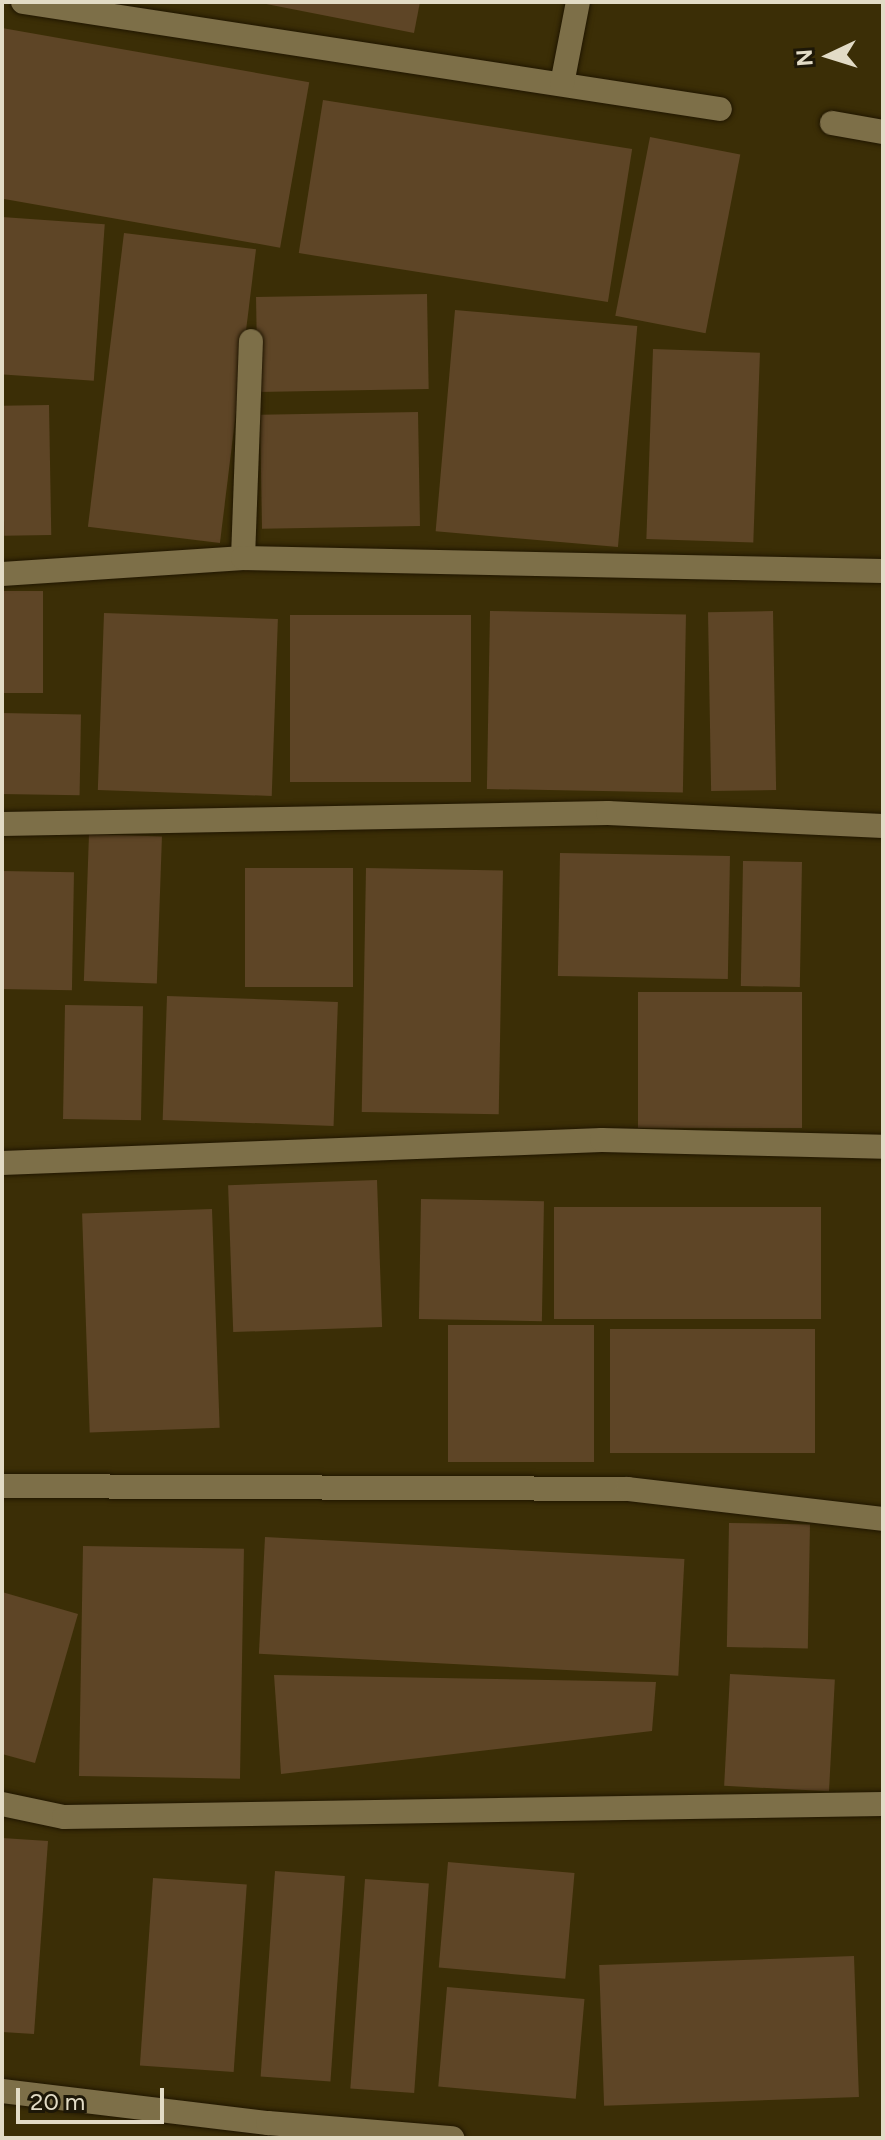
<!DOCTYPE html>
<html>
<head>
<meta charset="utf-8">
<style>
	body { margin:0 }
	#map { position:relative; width:885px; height:2140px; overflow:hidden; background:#3b2e06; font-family:Figtree,sans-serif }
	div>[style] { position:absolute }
	.building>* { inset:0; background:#5e4526; transform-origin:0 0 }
	.roads { filter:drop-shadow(0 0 2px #201600) drop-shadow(0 0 2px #201600) }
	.minor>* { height:24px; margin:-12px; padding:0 12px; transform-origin:12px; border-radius:12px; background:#7d6f48 }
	span { translate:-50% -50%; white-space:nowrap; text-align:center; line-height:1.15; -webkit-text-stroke:7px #1d1707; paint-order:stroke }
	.frame { position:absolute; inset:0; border:4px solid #e2dbc6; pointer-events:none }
	.north { position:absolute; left:789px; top:16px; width:80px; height:80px; -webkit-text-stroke:6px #1d1707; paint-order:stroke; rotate:266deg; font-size:22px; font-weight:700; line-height:32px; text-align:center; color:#e2dbc6 }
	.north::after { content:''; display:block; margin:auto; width:28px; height:36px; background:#e2dbc6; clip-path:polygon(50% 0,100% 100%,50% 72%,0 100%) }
	.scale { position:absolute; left:16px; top:2088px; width:148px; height:36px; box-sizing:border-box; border:4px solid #e2dbc6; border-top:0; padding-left:10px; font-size:24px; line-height:28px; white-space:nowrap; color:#e2dbc6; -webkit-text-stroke:6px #1d1707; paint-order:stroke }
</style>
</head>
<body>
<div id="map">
	<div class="building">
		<i style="clip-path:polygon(256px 2px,420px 2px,414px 33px)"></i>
		<i style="left:2px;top:28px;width:312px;height:168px;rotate:10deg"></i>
		<i style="left:323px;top:100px;width:313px;height:155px;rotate:9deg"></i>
		<i style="left:650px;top:137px;width:92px;height:182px;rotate:11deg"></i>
		<i style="left:2px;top:217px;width:103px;height:157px;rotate:4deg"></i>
		<i style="left:124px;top:233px;width:133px;height:296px;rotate:7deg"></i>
		<i style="left:427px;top:294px;width:95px;height:171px;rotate:89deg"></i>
		<i style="left:455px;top:310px;width:183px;height:222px;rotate:5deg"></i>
		<i style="left:653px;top:349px;width:107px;height:190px;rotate:2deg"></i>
		<i style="left:49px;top:405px;width:130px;height:47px;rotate:89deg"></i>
		<i style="left:418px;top:412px;width:114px;height:158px;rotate:89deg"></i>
		<i style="left:2px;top:591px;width:41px;height:102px"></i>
		<i style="left:490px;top:611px;width:196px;height:178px;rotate:1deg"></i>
		<i style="left:773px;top:611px;width:179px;height:65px;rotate:89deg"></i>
		<i style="left:104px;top:613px;width:174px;height:177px;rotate:2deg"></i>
		<i style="left:290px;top:615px;width:181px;height:167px"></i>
		<i style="left:2px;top:713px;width:79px;height:81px;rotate:1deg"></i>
		<i style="left:89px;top:834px;width:73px;height:147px;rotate:2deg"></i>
		<i style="left:560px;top:853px;width:170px;height:123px;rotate:1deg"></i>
		<i style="left:743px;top:861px;width:59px;height:125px;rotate:1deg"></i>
		<i style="left:353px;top:868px;width:119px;height:108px;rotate:90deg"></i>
		<i style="left:366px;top:868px;width:137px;height:244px;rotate:1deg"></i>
		<i style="left:2px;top:871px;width:72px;height:118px;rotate:1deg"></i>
		<i style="left:638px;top:992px;width:164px;height:136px"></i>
		<i style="left:167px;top:996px;width:171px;height:124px;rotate:2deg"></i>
		<i style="left:65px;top:1005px;width:78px;height:114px;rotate:1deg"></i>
		<i style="left:377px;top:1180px;width:147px;height:149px;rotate:88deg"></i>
		<i style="left:421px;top:1199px;width:123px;height:120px;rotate:1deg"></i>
		<i style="left:554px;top:1207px;width:267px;height:112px"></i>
		<i style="left:212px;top:1209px;width:219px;height:130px;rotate:88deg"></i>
		<i style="left:594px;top:1325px;width:137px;height:146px;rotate:90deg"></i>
		<i style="left:815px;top:1329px;width:124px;height:205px;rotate:90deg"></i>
		<i style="left:729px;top:1523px;width:81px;height:124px;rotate:1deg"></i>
		<i style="left:265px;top:1537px;width:420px;height:117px;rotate:3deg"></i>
		<i style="left:83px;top:1546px;width:161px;height:230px;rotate:1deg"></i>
		<i style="clip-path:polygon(2px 1592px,78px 1614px,35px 1763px,2px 1754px)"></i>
		<i style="left:730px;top:1674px;width:105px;height:112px;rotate:3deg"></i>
		<i style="clip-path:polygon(274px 1675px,656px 1682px,652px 1731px,281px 1774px)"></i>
		<i style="clip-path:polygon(2px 1838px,48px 1841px,34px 2034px,2px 2032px)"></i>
		<i style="left:448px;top:1862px;width:127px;height:106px;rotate:5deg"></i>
		<i style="left:275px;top:1871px;width:70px;height:206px;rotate:4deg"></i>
		<i style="left:153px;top:1878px;width:94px;height:188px;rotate:4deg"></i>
		<i style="left:365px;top:1879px;width:64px;height:210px;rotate:4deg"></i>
		<i style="left:854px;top:1956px;width:141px;height:255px;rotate:88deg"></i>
		<i style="left:447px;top:1987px;width:138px;height:100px;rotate:5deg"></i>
	</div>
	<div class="roads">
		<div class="minor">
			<i style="left:23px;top:2px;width:705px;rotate:8.73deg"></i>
			<i style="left:562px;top:84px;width:84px;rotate:-79deg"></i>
			<i style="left:832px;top:123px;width:52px;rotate:10deg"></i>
			<i style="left:243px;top:558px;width:217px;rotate:-87.9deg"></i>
			<i style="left:2px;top:574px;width:242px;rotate:-3.8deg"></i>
			<i style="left:243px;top:558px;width:640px;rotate:1.16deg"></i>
			<i style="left:2px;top:824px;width:606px;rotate:-1.04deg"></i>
			<i style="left:608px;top:813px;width:275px;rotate:2.7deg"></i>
			<i style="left:2px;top:1163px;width:600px;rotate:-2.2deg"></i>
			<i style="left:602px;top:1140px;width:281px;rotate:1.4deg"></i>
			<i style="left:2px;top:1486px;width:626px;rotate:0.27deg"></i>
			<i style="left:628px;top:1489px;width:257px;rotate:6.7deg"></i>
			<i style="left:2px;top:1804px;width:63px;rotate:11.8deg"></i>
			<i style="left:64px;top:1817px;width:819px;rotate:-0.91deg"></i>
			<i style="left:2px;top:2091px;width:268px;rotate:6.9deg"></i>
			<i style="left:268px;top:2123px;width:185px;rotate:4.7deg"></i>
		</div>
	</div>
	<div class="frame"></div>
	<div class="north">N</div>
	<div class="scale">20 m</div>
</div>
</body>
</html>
